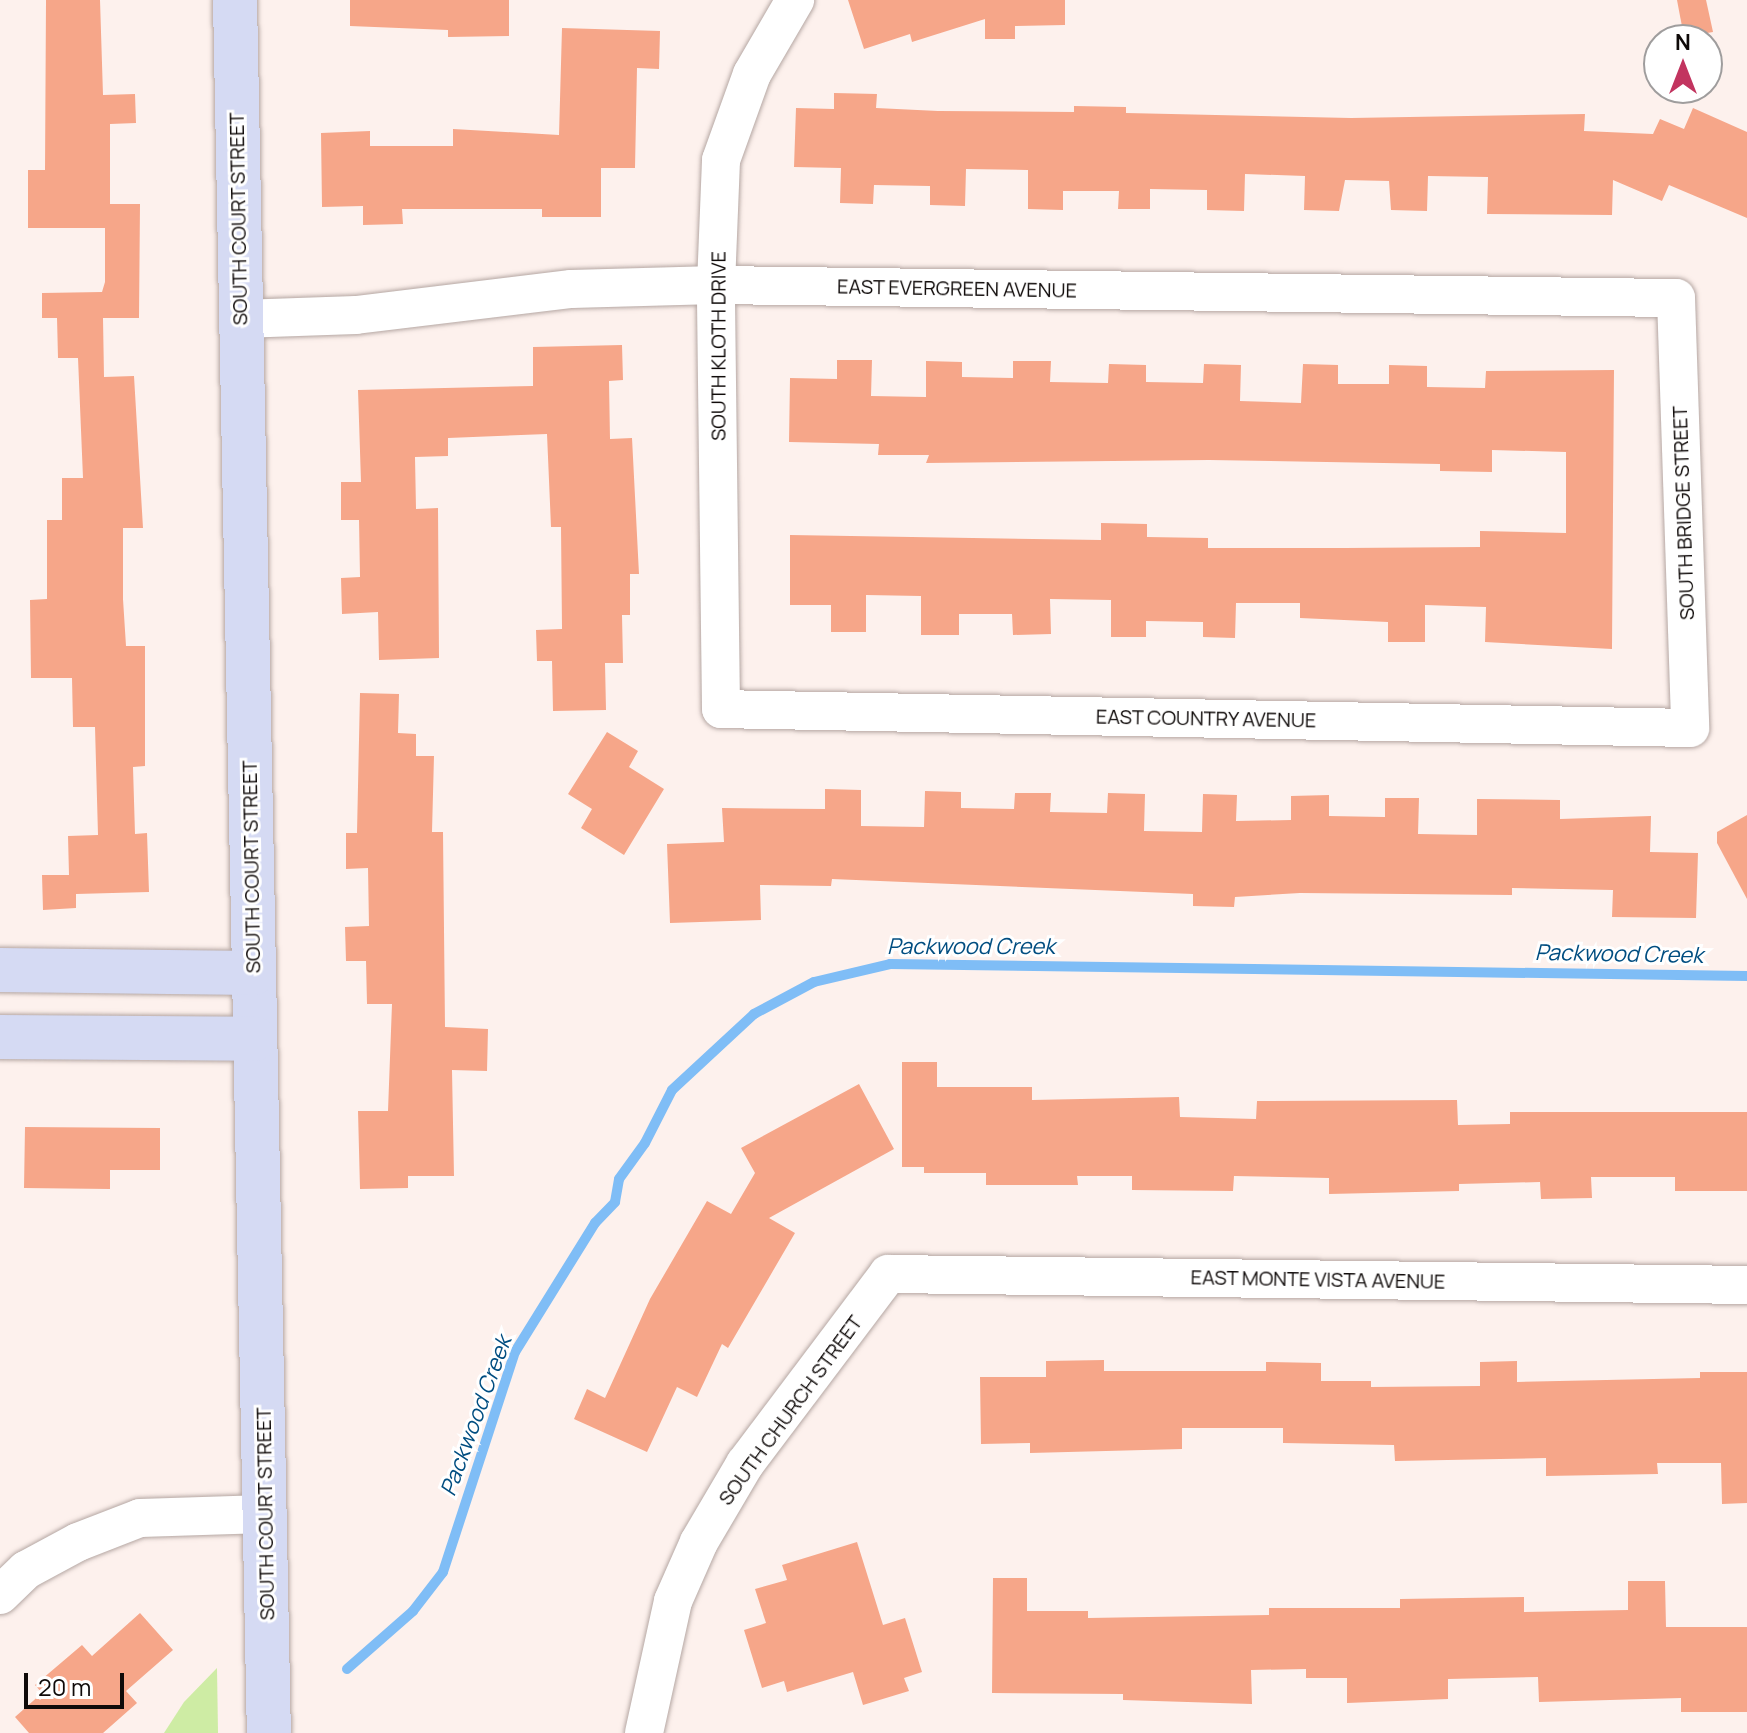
<!DOCTYPE html>
<html>
<head>
<meta charset="utf-8">
<style>
	body { margin:0 }
	#map { position:relative; width:1747px; height:1733px; overflow:hidden; background:#fdf1ed; font-family:Manrope,sans-serif }
	div>[style] { position:absolute }
	.green>* { inset:0; background:#ceeca4 }
	.stream>* { height:10px; margin:-5px; padding:0 5px; transform-origin:5px; border-radius:5px; background:#7fbdf6 }
	.building>* { inset:0; background:#f6a689 }
	.roads { filter:drop-shadow(0 0 2px #b5a7a3) drop-shadow(0 0 2px #b5a7a3) }
	.street>* { height:38px; margin:-19px; padding:0 19px; transform-origin:19px; border-radius:19px; background:#fff }
	.secondary>* { height:44px; margin:-22px; padding:0 22px; transform-origin:22px; border-radius:22px; background:#d5daf3 }
	span { translate:-50% -50%; white-space:nowrap; text-align:center; line-height:1.15; -webkit-text-stroke:6px #fff; paint-order:stroke }
	.street-label { font-size:20px; color:#0f0a09 }
	.water-label { font-size:22px; color:#004d80; font-style:italic }
	.north { position:absolute; left:1643px; top:24px; width:80px; height:80px; box-sizing:border-box; background:#fff; border:2px solid #9f9d9d; border-radius:50%; rotate:0deg; font-size:22px; font-weight:700; line-height:32px; text-align:center; color:#0f0a09 }
	.north::after { content:''; display:block; margin:auto; width:28px; height:36px; background:#c2345f; clip-path:polygon(50% 0,100% 100%,50% 72%,0 100%) }
	.scale { position:absolute; left:24px; top:1673px; width:100px; height:36px; box-sizing:border-box; border:4px solid #0f0a09; border-top:0; padding-left:10px; font-size:24px; line-height:28px; white-space:nowrap; color:#0f0a09; -webkit-text-stroke:6px #fff; paint-order:stroke }
</style>
</head>
<body>
<div id="map">
	<div class="green">
		<i style="clip-path:polygon(217px 1668px,218px 1733px,164px 1733px,184px 1702px)"></i>
	</div>
	<div class="stream">
		<i style="left:347px;top:1669px;width:88px;rotate:-41.3deg"></i>
		<i style="left:413px;top:1611px;width:49px;rotate:-52.4deg"></i>
		<i style="left:443px;top:1572px;width:231px;rotate:-71.9deg"></i>
		<i style="left:515px;top:1352px;width:152px;rotate:-58.2deg"></i>
		<i style="left:595px;top:1223px;width:29px;rotate:-46deg"></i>
		<i style="left:615px;top:1202px;width:23px;rotate:-80deg"></i>
		<i style="left:619px;top:1179px;width:44px;rotate:-54.2deg"></i>
		<i style="left:645px;top:1143px;width:59px;rotate:-63deg"></i>
		<i style="left:672px;top:1090px;width:112px;rotate:-42.8deg"></i>
		<i style="left:754px;top:1014px;width:68px;rotate:-28.1deg"></i>
		<i style="left:814px;top:982px;width:78px;rotate:-13.3deg"></i>
		<i style="left:890px;top:964px;width:857px;rotate:0.8deg"></i>
	</div>
	<div class="building">
		<i style="clip-path:polygon(46px 0,100px 0,103px 95px,135px 94px,136px 123px,110px 124px,110px 204px,140px 204px,139px 318px,103px 318px,104px 377px,134px 376px,143px 528px,123px 528px,123px 599px,126px 646px,145px 646px,145px 766px,133px 767px,135px 834px,147px 833px,149px 892px,76px 894px,76px 908px,43px 910px,42px 875px,69px 875px,68px 836px,98px 835px,95px 727px,73px 727px,72px 678px,31px 678px,30px 600px,47px 599px,47px 520px,62px 520px,62px 478px,83px 478px,78px 358px,58px 358px,57px 318px,42px 318px,42px 293px,102px 292px,105px 282px,105px 228px,28px 228px,28px 170px,45px 170px)"></i>
		<i style="clip-path:polygon(350px 0,509px 0,509px 36px,448px 37px,448px 30px,350px 26px)"></i>
		<i style="clip-path:polygon(848px 0,1065px 0,1065px 25px,1015px 26px,1015px 39px,985px 39px,985px 19px,912px 42px,910px 34px,864px 49px)"></i>
		<i style="clip-path:polygon(1677px 0,1706px 0,1713px 32px,1684px 37px)"></i>
		<i style="clip-path:polygon(562px 28px,660px 31px,659px 69px,637px 68px,635px 168px,601px 168px,601px 217px,542px 217px,542px 209px,402px 209px,403px 224px,363px 225px,363px 206px,322px 207px,321px 133px,370px 131px,370px 146px,453px 146px,453px 129px,559px 135px)"></i>
		<i style="clip-path:polygon(834px 93px,877px 94px,876px 108px,938px 111px,1074px 112px,1074px 106px,1126px 107px,1126px 113px,1351px 118px,1585px 114px,1584px 131px,1653px 134px,1660px 119px,1684px 129px,1693px 108px,1747px 132px,1747px 218px,1669px 185px,1662px 201px,1613px 180px,1612px 215px,1487px 214px,1488px 177px,1428px 176px,1427px 211px,1391px 210px,1389px 181px,1345px 180px,1339px 211px,1304px 210px,1305px 176px,1245px 174px,1244px 211px,1207px 210px,1207px 190px,1150px 189px,1150px 209px,1118px 209px,1119px 191px,1063px 191px,1063px 210px,1028px 209px,1028px 170px,966px 169px,965px 206px,930px 205px,930px 186px,874px 185px,873px 204px,840px 203px,841px 168px,794px 167px,796px 108px,834px 109px)"></i>
		<i style="clip-path:polygon(622px 345px,623px 380px,609px 381px,610px 439px,632px 438px,639px 574px,630px 574px,630px 615px,622px 615px,623px 663px,605px 663px,606px 710px,553px 711px,552px 661px,537px 661px,536px 630px,562px 629px,561px 527px,551px 527px,547px 434px,448px 438px,448px 456px,415px 457px,416px 509px,438px 508px,439px 658px,379px 660px,378px 612px,342px 614px,341px 578px,360px 577px,359px 520px,341px 520px,341px 482px,361px 482px,358px 390px,533px 386px,533px 347px)"></i>
		<i style="clip-path:polygon(837px 360px,872px 360px,871px 396px,926px 397px,926px 361px,962px 362px,962px 377px,1013px 378px,1013px 361px,1051px 361px,1050px 382px,1108px 383px,1109px 364px,1146px 365px,1146px 382px,1203px 383px,1204px 364px,1241px 365px,1240px 401px,1301px 403px,1303px 364px,1338px 365px,1338px 384px,1389px 384px,1389px 365px,1427px 366px,1427px 387px,1485px 388px,1486px 371px,1614px 370px,1612px 649px,1485px 642px,1486px 607px,1425px 605px,1425px 642px,1388px 642px,1388px 622px,1300px 618px,1300px 603px,1236px 603px,1235px 638px,1203px 637px,1203px 622px,1146px 621px,1146px 637px,1111px 637px,1111px 600px,1050px 599px,1051px 634px,1013px 635px,1012px 614px,959px 614px,959px 635px,921px 635px,921px 596px,866px 595px,866px 632px,831px 632px,831px 605px,790px 605px,790px 535px,1101px 540px,1101px 523px,1147px 524px,1147px 537px,1208px 538px,1208px 548px,1345px 548px,1480px 547px,1480px 531px,1566px 533px,1566px 452px,1492px 450px,1492px 472px,1440px 471px,1440px 464px,1209px 460px,926px 463px,929px 455px,878px 455px,879px 444px,789px 442px,790px 378px,837px 379px)"></i>
		<i style="clip-path:polygon(360px 693px,399px 694px,398px 733px,416px 734px,416px 756px,434px 756px,432px 832px,443px 832px,445px 1027px,488px 1029px,487px 1071px,452px 1070px,454px 1176px,408px 1176px,408px 1188px,360px 1189px,358px 1111px,388px 1111px,392px 1004px,367px 1004px,366px 961px,346px 961px,345px 927px,369px 926px,368px 868px,346px 869px,346px 833px,357px 833px)"></i>
		<i style="clip-path:polygon(607px 732px,638px 751px,629px 767px,664px 789px,624px 855px,581px 828px,592px 809px,568px 794px)"></i>
		<i style="clip-path:polygon(825px 789px,861px 790px,861px 826px,924px 827px,925px 791px,961px 792px,961px 808px,1014px 809px,1015px 793px,1051px 793px,1050px 812px,1107px 813px,1108px 793px,1145px 794px,1144px 831px,1202px 832px,1203px 794px,1237px 795px,1236px 821px,1291px 820px,1291px 796px,1329px 795px,1329px 816px,1385px 817px,1385px 798px,1419px 798px,1418px 834px,1477px 835px,1477px 799px,1560px 800px,1560px 819px,1651px 816px,1650px 852px,1698px 853px,1696px 918px,1612px 917px,1613px 890px,1512px 888px,1512px 895px,1300px 893px,1235px 897px,1234px 907px,1193px 906px,1193px 894px,832px 879px,831px 886px,760px 885px,761px 920px,670px 923px,667px 844px,724px 842px,722px 808px,825px 809px)"></i>
		<i style="clip-path:polygon(1747px 815px,1747px 899px,1717px 843px,1717px 832px)"></i>
		<i style="clip-path:polygon(902px 1062px,937px 1062px,937px 1087px,1032px 1087px,1032px 1100px,1179px 1097px,1180px 1117px,1256px 1119px,1257px 1101px,1457px 1100px,1458px 1125px,1510px 1124px,1510px 1112px,1747px 1112px,1747px 1191px,1675px 1191px,1675px 1177px,1591px 1177px,1592px 1198px,1541px 1199px,1540px 1182px,1459px 1184px,1459px 1191px,1329px 1194px,1329px 1178px,1234px 1176px,1233px 1191px,1132px 1190px,1132px 1176px,1077px 1176px,1078px 1185px,986px 1185px,986px 1173px,924px 1173px,924px 1167px,902px 1167px)"></i>
		<i style="clip-path:polygon(859px 1084px,894px 1149px,769px 1218px,795px 1233px,728px 1348px,722px 1344px,697px 1397px,677px 1387px,647px 1452px,574px 1419px,587px 1389px,605px 1398px,650px 1299px,707px 1201px,731px 1214px,755px 1173px,741px 1148px)"></i>
		<i style="clip-path:polygon(25px 1127px,160px 1128px,160px 1170px,110px 1170px,110px 1189px,24px 1188px)"></i>
		<i style="clip-path:polygon(1104px 1360px,1104px 1371px,1266px 1371px,1266px 1362px,1321px 1363px,1321px 1381px,1371px 1381px,1371px 1387px,1480px 1386px,1480px 1362px,1517px 1361px,1517px 1382px,1700px 1378px,1700px 1372px,1747px 1372px,1747px 1503px,1722px 1504px,1721px 1463px,1657px 1463px,1658px 1474px,1546px 1476px,1546px 1458px,1395px 1461px,1394px 1445px,1283px 1443px,1283px 1428px,1182px 1428px,1182px 1449px,1030px 1453px,1030px 1443px,981px 1444px,980px 1377px,1046px 1377px,1046px 1361px)"></i>
		<i style="clip-path:polygon(857px 1542px,883px 1625px,905px 1618px,922px 1672px,904px 1678px,909px 1691px,863px 1705px,853px 1672px,787px 1692px,784px 1681px,762px 1688px,744px 1630px,766px 1623px,755px 1589px,787px 1580px,782px 1565px)"></i>
		<i style="clip-path:polygon(993px 1578px,1027px 1578px,1027px 1611px,1088px 1611px,1088px 1618px,1269px 1615px,1269px 1608px,1400px 1608px,1400px 1599px,1524px 1597px,1524px 1612px,1628px 1610px,1628px 1581px,1665px 1581px,1666px 1627px,1747px 1627px,1747px 1712px,1681px 1712px,1681px 1698px,1539px 1702px,1538px 1677px,1448px 1679px,1448px 1699px,1347px 1703px,1347px 1678px,1306px 1678px,1306px 1669px,1251px 1670px,1252px 1704px,1123px 1700px,1123px 1694px,992px 1693px)"></i>
		<i style="clip-path:polygon(140px 1613px,173px 1650px,126px 1691px,137px 1703px,103px 1733px,29px 1733px,15px 1717px,42px 1693px,35px 1685px,82px 1645px,92px 1656px)"></i>
	</div>
	<div class="roads">
		<div class="street">
			<i style="left:240px;top:319px;width:116px;rotate:-2deg"></i>
			<i style="left:356px;top:315px;width:217px;rotate:-6.9deg"></i>
			<i style="left:571px;top:289px;width:145px;rotate:-1.6deg"></i>
			<i style="left:716px;top:285px;width:960px;rotate:0.78deg"></i>
			<i style="left:1676px;top:298px;width:430px;rotate:88.1deg"></i>
			<i style="left:1690px;top:728px;width:969px;rotate:-178.88deg"></i>
			<i style="left:721px;top:709px;width:424px;rotate:-90.7deg"></i>
			<i style="left:716px;top:285px;width:125px;rotate:-87.7deg"></i>
			<i style="left:721px;top:160px;width:91px;rotate:-70.2deg"></i>
			<i style="left:752px;top:74px;width:86px;rotate:-59.8deg"></i>
			<i style="left:0;top:1595px;width:36px;rotate:-44deg"></i>
			<i style="left:26px;top:1570px;width:59px;rotate:-28.3deg"></i>
			<i style="left:78px;top:1542px;width:66px;rotate:-21.2deg"></i>
			<i style="left:140px;top:1518px;width:125px;rotate:-1.8deg"></i>
			<i style="left:644px;top:1733px;width:135px;rotate:-77.6deg"></i>
			<i style="left:673px;top:1601px;width:64px;rotate:-66.2deg"></i>
			<i style="left:699px;top:1542px;width:91px;rotate:-59.5deg"></i>
			<i style="left:745px;top:1464px;width:238px;rotate:-53deg"></i>
			<i style="left:888px;top:1274px;width:859px;rotate:0.73deg"></i>
		</div>
		<div class="secondary">
			<i style="left:235px;top:0;width:1733px;rotate:88.88deg"></i>
			<i style="left:0;top:970px;width:254px;rotate:0.7deg"></i>
			<i style="left:0;top:1037px;width:255px;rotate:0.4deg"></i>
		</div>
	</div>
	<div class="street-label">
		<span style="left:238px;top:219px;rotate:-91deg">SOUTH COURT STREET</span>
		<span style="left:957px;top:288px;rotate:1deg">EAST EVERGREEN AVENUE</span>
		<span style="left:718px;top:346px;rotate:-90deg">SOUTH KLOTH DRIVE</span>
		<span style="left:1683px;top:513px;rotate:-92deg">SOUTH BRIDGE STREET</span>
		<span style="left:1206px;top:718px;rotate:1deg">EAST COUNTRY AVENUE</span>
		<span style="left:251px;top:867px;rotate:-91deg">SOUTH COURT STREET</span>
		<span style="left:1318px;top:1279px;rotate:1deg">EAST MONTE VISTA AVENUE</span>
		<span style="left:790px;top:1410px;rotate:-54deg">SOUTH CHURCH STREET</span>
		<span style="left:265px;top:1514px;rotate:-91deg">SOUTH COURT STREET</span>
	</div>
	<div class="water-label">
		<span style="left:971px;top:947px">Packwood Creek</span>
		<span style="left:1619px;top:954px;rotate:1deg">Packwood Creek</span>
		<span style="left:476px;top:1416px;rotate:-70deg">Packwood Creek</span>
	</div>
	<div class="north">N</div>
	<div class="scale">20 m</div>
</div>
</body>
</html>
